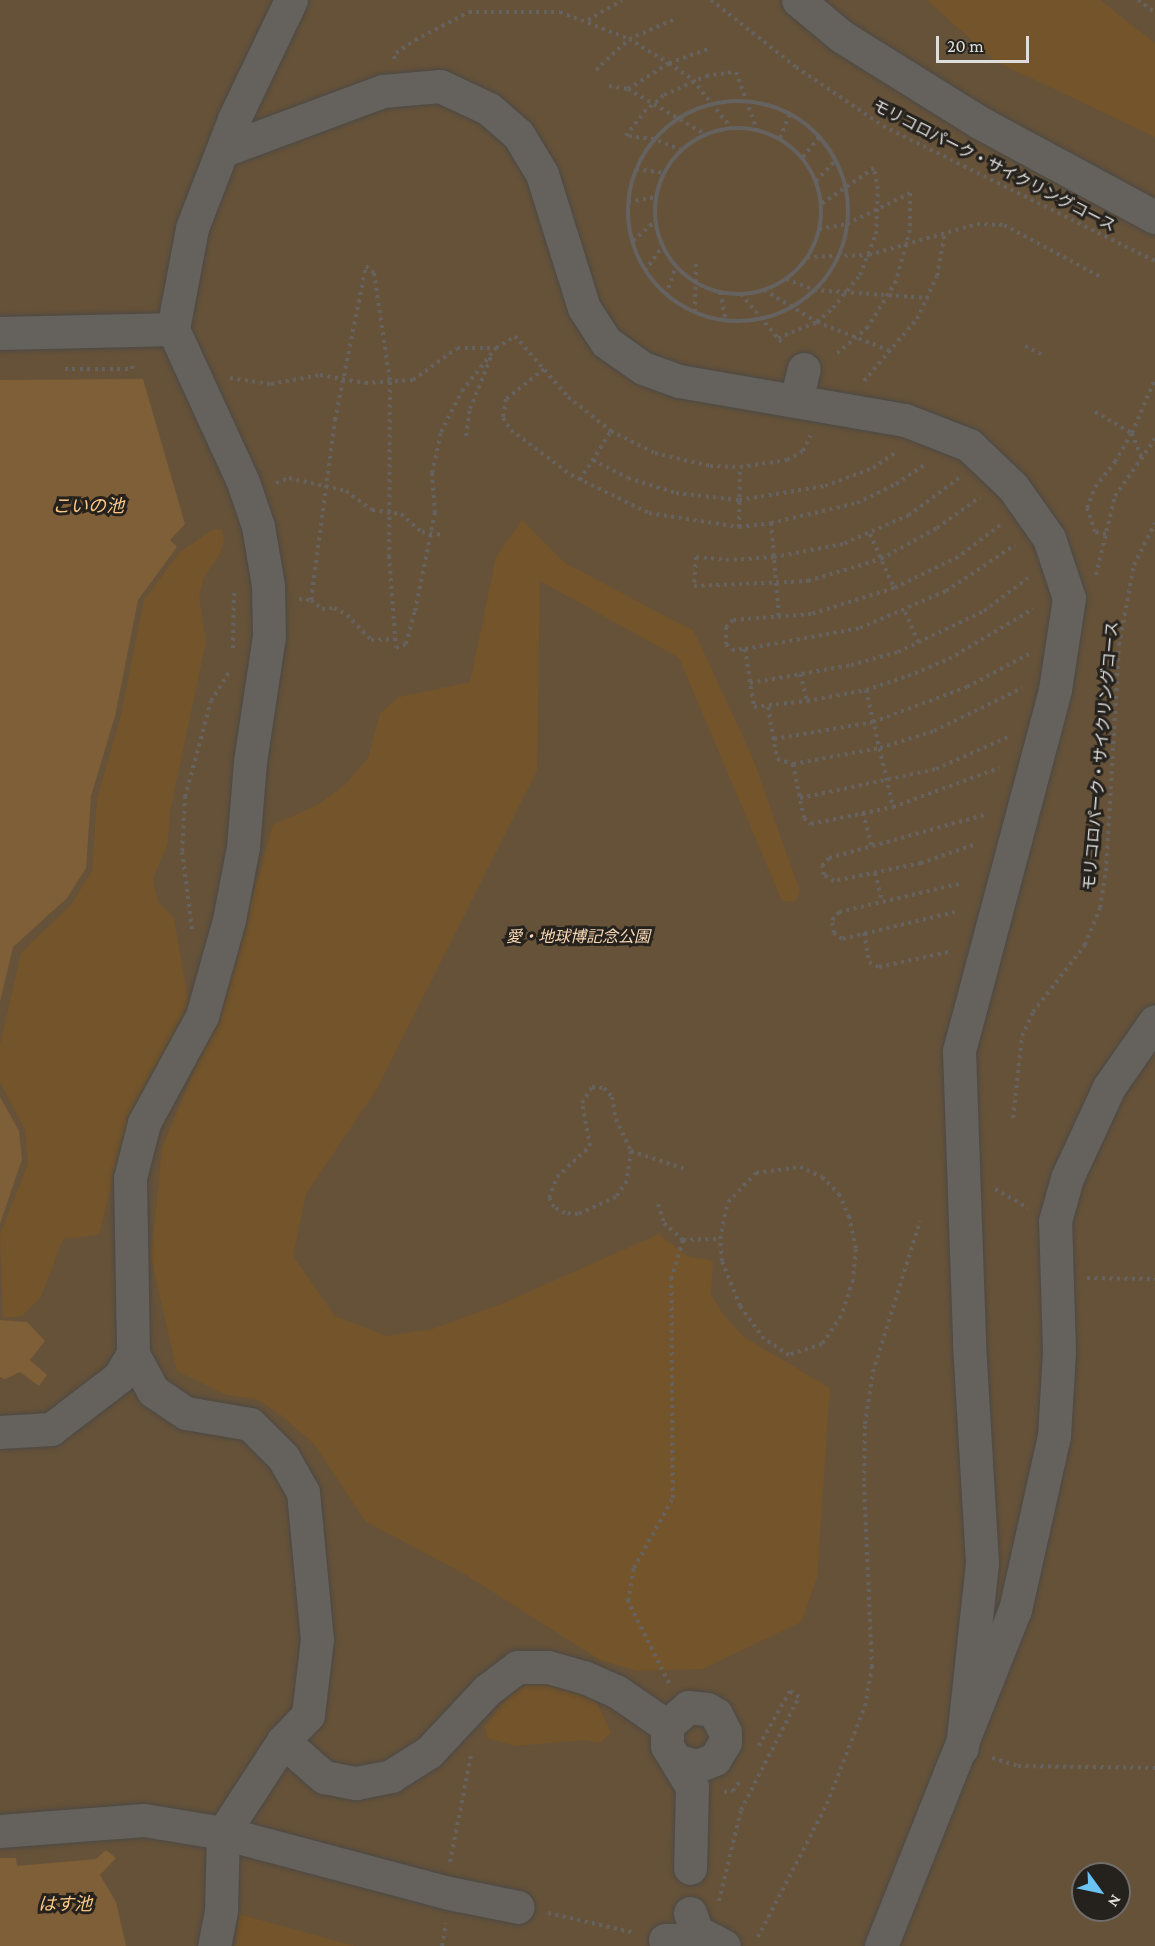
<!DOCTYPE html>
<html>
<head>
<meta charset="utf-8">
<style>
	body { margin:0 }
	#map { position:relative; width:1155px; height:1946px; overflow:hidden; background:#2f2b28; font-family:"Crimson Pro","Noto Sans JP",serif }
	div>[style] { position:absolute }
	.green>* { inset:0; background:#665239 }
	.forest>* { inset:0; background:#73542b }
	.water>* { inset:0; background:#7f5f37 }
	.path>* { height:4px; margin-top:-2px; transform-origin:0; background:repeating-linear-gradient(90deg,#65625f 0 3px,transparent 0 7.5px) }
	.path>.ring { margin:-2px; padding:0; box-sizing:content-box; background:none; border:4px solid #65625f; border-radius:50% }
	.roads { filter:drop-shadow(0 0 2px #4b4945) drop-shadow(0 0 2px #4b4945) }
	.minor>* { height:33px; margin:-16.5px; padding:0 16.5px; transform-origin:16.5px; border-radius:16.5px; background:#65625d }
	span { translate:-50% -50%; white-space:nowrap; text-align:center; line-height:1.15; -webkit-text-stroke:6px #25221e; paint-order:stroke }
	.street-label { font-size:16px; color:#e0dedb }
	.park-label { font-size:16px; color:#f9d9b4; font-style:italic }
	.water-label { font-size:18px; color:#fbc887; font-style:italic }
	.north { position:absolute; left:1071px; top:1862px; width:60px; height:60px; box-sizing:border-box; background:#25221e; border:2px solid #706d6a; border-radius:50%; rotate:123deg; font-size:16px; font-weight:700; line-height:24px; text-align:center; color:#e0dedb }
	.north::after { content:''; display:block; margin:auto; width:21px; height:27px; background:#6ac3f2; clip-path:polygon(50% 0,100% 100%,50% 72%,0 100%) }
	.scale { position:absolute; left:936px; top:36px; width:93px; height:27px; box-sizing:border-box; border:3px solid #e0dedb; border-top:0; padding-left:8px; font-size:18px; line-height:21px; white-space:nowrap; color:#e0dedb; -webkit-text-stroke:4px #25221e; paint-order:stroke }
</style>
</head>
<body>
<div id="map">
	<div class="green">
		<i style="clip-path:polygon(evenodd,0 0,1155px 0,1155px 1946px,0 1946px,0 0,1083px 1874px,1119px 1874px,1119px 1910px,1083px 1910px,1083px 1874px)"></i>
	</div>
	<div class="forest">
		<i style="clip-path:polygon(927px 0,1100px 0,1155px 43px,1155px 137px,995px 61px)"></i>
		<i style="clip-path:polygon(522px 520px,565px 563px,694px 631px,752px 756px,800px 891px,795px 902px,782px 901px,679px 658px,540px 581px,537px 771px,377px 1089px,306px 1194px,293px 1256px,335px 1316px,387px 1336px,432px 1329px,501px 1304px,659px 1234px,687px 1256px,713px 1261px,711px 1294px,723px 1314px,744px 1337px,830px 1388px,817px 1578px,801px 1622px,703px 1669px,637px 1671px,600px 1660px,466px 1575px,365px 1521px,315px 1445px,281px 1415px,256px 1399px,226px 1395px,177px 1371px,151px 1258px,162px 1148px,220px 1009px,273px 825px,319px 804px,345px 785px,368px 758px,380px 713px,399px 697px,470px 682px,496px 557px)"></i>
		<i style="clip-path:polygon(214px 529px,222px 530px,224px 539px,220px 554px,204px 577px,199px 596px,206px 642px,170px 811px,168px 842px,153px 879px,158px 902px,174px 918px,189px 1005px,135px 1119px,115px 1170px,99px 1235px,63px 1239px,41px 1297px,22px 1316px,3px 1318px,0 1234px,28px 1164px,25px 1130px,0 1082px,0 1045px,21px 953px,71px 905px,92px 871px,97px 799px,121px 715px,144px 600px,180px 552px)"></i>
		<i style="clip-path:polygon(551px 1681px,578px 1690px,597px 1702px,611px 1733px,600px 1743px,585px 1740px,515px 1746px,487px 1738px,485px 1726px,511px 1694px,528px 1684px)"></i>
		<i style="clip-path:polygon(239px 1914px,355px 1946px,236px 1946px)"></i>
	</div>
	<div class="water">
		<i style="clip-path:polygon(143px 379px,185px 524px,170px 540px,177px 547px,138px 600px,115px 716px,91px 796px,86px 868px,67px 898px,13px 947px,0 1002px,0 380px)"></i>
		<i style="clip-path:polygon(0 1097px,19px 1131px,22px 1159px,0 1224px)"></i>
		<i style="clip-path:polygon(0 1320px,27px 1322px,45px 1341px,30px 1360px,47px 1375px,39px 1386px,20px 1372px,5px 1379px,0 1377px)"></i>
		<i style="clip-path:polygon(106px 1850px,116px 1858px,100px 1875px,116px 1902px,126px 1946px,0 1946px,0 1858px,16px 1858px,17px 1866px,96px 1859px)"></i>
	</div>
	<div class="path">
		<i style="left:711px;top:0;width:108px;rotate:38.2deg"></i>
		<i style="left:796px;top:67px;width:105px;rotate:34.1deg"></i>
		<i style="left:883px;top:126px;width:304px;rotate:26.4deg"></i>
		<i style="left:1138px;top:0;width:21px;rotate:37deg"></i>
		<i style="left:588px;top:20px;width:39px;rotate:-30deg"></i>
		<i style="left:394px;top:59px;width:6px;rotate:-72deg"></i>
		<i style="left:396px;top:53px;width:23px;rotate:-34deg"></i>
		<i style="left:415px;top:40px;width:61px;rotate:-27.4deg"></i>
		<i style="left:469px;top:12px;width:91px"></i>
		<i style="left:560px;top:12px;width:74px;rotate:21.4deg"></i>
		<i style="left:629px;top:39px;width:47px;rotate:31deg"></i>
		<i style="left:669px;top:63px;width:29px;rotate:35deg"></i>
		<i style="left:693px;top:80px;width:61px;rotate:51.6deg"></i>
		<i style="left:596px;top:70px;width:45px;rotate:-43.2deg"></i>
		<i style="left:629px;top:39px;width:48px;rotate:-23.4deg"></i>
		<i style="left:609px;top:86px;width:19px;rotate:9deg"></i>
		<i style="left:628px;top:89px;width:89px;rotate:30.3deg"></i>
		<i style="left:628px;top:89px;width:49px;rotate:-32.4deg"></i>
		<i style="left:669px;top:63px;width:45px;rotate:-19.7deg"></i>
		<i class="ring" style="left:628px;top:101px;width:216px;height:216px"></i>
		<i class="ring" style="left:655px;top:128px;width:162px;height:162px"></i>
		<i style="left:780px;top:138px;width:27px;rotate:-68deg"></i>
		<i style="left:682px;top:150px;width:30px;rotate:-159deg"></i>
		<i style="left:654px;top:139px;width:28px;rotate:-174deg"></i>
		<i style="left:626px;top:136px;width:30px;rotate:-53deg"></i>
		<i style="left:644px;top:112px;width:26px;rotate:-40deg"></i>
		<i style="left:664px;top:95px;width:46px;rotate:-24.3deg"></i>
		<i style="left:706px;top:76px;width:30px;rotate:-8deg"></i>
		<i style="left:736px;top:72px;width:62px;rotate:70.1deg"></i>
		<i style="left:803px;top:157px;width:27px;rotate:-51deg"></i>
		<i style="left:636px;top:169px;width:29px;rotate:8deg"></i>
		<i style="left:816px;top:181px;width:29px;rotate:-46deg"></i>
		<i style="left:628px;top:202px;width:29px;rotate:-10deg"></i>
		<i style="left:819px;top:229px;width:28px;rotate:-10deg"></i>
		<i style="left:847px;top:224px;width:70px;rotate:-26.2deg"></i>
		<i style="left:910px;top:193px;width:37px;rotate:90deg"></i>
		<i style="left:910px;top:230px;width:53px;rotate:105.4deg"></i>
		<i style="left:896px;top:281px;width:54px;rotate:121.3deg"></i>
		<i style="left:868px;top:327px;width:45px;rotate:139.5deg"></i>
		<i style="left:633px;top:241px;width:31px;rotate:-42deg"></i>
		<i style="left:807px;top:257px;width:62px;rotate:-1.8deg"></i>
		<i style="left:869px;top:255px;width:112px;rotate:-16deg"></i>
		<i style="left:977px;top:224px;width:27px;rotate:2deg"></i>
		<i style="left:1004px;top:225px;width:110px;rotate:28.2deg"></i>
		<i style="left:645px;top:271px;width:32px;rotate:-55deg"></i>
		<i style="left:786px;top:279px;width:30px;rotate:21deg"></i>
		<i style="left:814px;top:290px;width:115px;rotate:4deg"></i>
		<i style="left:764px;top:290px;width:62px;rotate:31.1deg"></i>
		<i style="left:817px;top:322px;width:82px;rotate:21.5deg"></i>
		<i style="left:720px;top:292px;width:29px;rotate:78deg"></i>
		<i style="left:741px;top:294px;width:65px;rotate:50deg"></i>
		<i style="left:666px;top:295px;width:31px;rotate:-71deg"></i>
		<i style="left:695px;top:312px;width:50px;rotate:-88.9deg"></i>
		<i style="left:778px;top:338px;width:42px;rotate:-22.3deg"></i>
		<i style="left:817px;top:322px;width:21px;rotate:-41deg"></i>
		<i style="left:833px;top:308px;width:43px;rotate:-50.7deg"></i>
		<i style="left:860px;top:275px;width:44px;rotate:-68.7deg"></i>
		<i style="left:876px;top:234px;width:45px;rotate:-87.5deg"></i>
		<i style="left:878px;top:189px;width:21px;rotate:-101deg"></i>
		<i style="left:874px;top:168px;width:64px;rotate:145.8deg"></i>
		<i style="left:1025px;top:346px;width:20px;rotate:27deg"></i>
		<i style="left:65px;top:369px;width:67px"></i>
		<i style="left:132px;top:369px;width:7px;rotate:-82deg"></i>
		<i style="left:544px;top:369px;width:48px;rotate:141.7deg"></i>
		<i style="left:506px;top:399px;width:19px;rotate:99deg"></i>
		<i style="left:503px;top:418px;width:14px;rotate:56deg"></i>
		<i style="left:511px;top:430px;width:75px;rotate:36.9deg"></i>
		<i style="left:571px;top:475px;width:87px;rotate:26deg"></i>
		<i style="left:649px;top:513px;width:91px;rotate:8.8deg"></i>
		<i style="left:739px;top:527px;width:32px;rotate:-7deg"></i>
		<i style="left:771px;top:523px;width:88px;rotate:-13.1deg"></i>
		<i style="left:857px;top:503px;width:43px;rotate:-26deg"></i>
		<i style="left:896px;top:484px;width:37px;rotate:-34deg"></i>
		<i style="left:230px;top:378px;width:41px;rotate:8.3deg"></i>
		<i style="left:271px;top:384px;width:50px;rotate:-10.4deg"></i>
		<i style="left:320px;top:375px;width:46px;rotate:10.1deg"></i>
		<i style="left:365px;top:383px;width:48px;rotate:-3.6deg"></i>
		<i style="left:413px;top:380px;width:54px;rotate:-36deg"></i>
		<i style="left:457px;top:348px;width:38px"></i>
		<i style="left:864px;top:381px;width:82px;rotate:-49.5deg"></i>
		<i style="left:917px;top:319px;width:47px;rotate:-65.1deg"></i>
		<i style="left:937px;top:276px;width:44px;rotate:-79.5deg"></i>
		<i style="left:1095px;top:412px;width:43px;rotate:29.6deg"></i>
		<i style="left:1132px;top:433px;width:26px;rotate:69deg"></i>
		<i style="left:466px;top:436px;width:27px;rotate:-82deg"></i>
		<i style="left:470px;top:409px;width:56px;rotate:-68deg"></i>
		<i style="left:593px;top:460px;width:39px;rotate:27deg"></i>
		<i style="left:628px;top:478px;width:50px;rotate:17.4deg"></i>
		<i style="left:676px;top:493px;width:63px;rotate:6.3deg"></i>
		<i style="left:739px;top:500px;width:87px;rotate:-9.2deg"></i>
		<i style="left:825px;top:486px;width:51px;rotate:-20.6deg"></i>
		<i style="left:873px;top:468px;width:29px;rotate:-35deg"></i>
		<i style="left:959px;top:478px;width:62px;rotate:143.5deg"></i>
		<i style="left:909px;top:515px;width:72px;rotate:156.3deg"></i>
		<i style="left:843px;top:544px;width:70px;rotate:169.3deg"></i>
		<i style="left:774px;top:557px;width:45px;rotate:176.2deg"></i>
		<i style="left:729px;top:560px;width:33px;rotate:-175deg"></i>
		<i style="left:696px;top:557px;width:29px;rotate:94deg"></i>
		<i style="left:694px;top:586px;width:114px;rotate:-2.5deg"></i>
		<i style="left:808px;top:581px;width:76px;rotate:-16.8deg"></i>
		<i style="left:881px;top:559px;width:64px;rotate:-29deg"></i>
		<i style="left:937px;top:528px;width:53px;rotate:-35.8deg"></i>
		<i style="left:580px;top:480px;width:58px;rotate:-57.7deg"></i>
		<i style="left:276px;top:483px;width:14px;rotate:-21deg"></i>
		<i style="left:289px;top:478px;width:58px;rotate:12.8deg"></i>
		<i style="left:346px;top:491px;width:32px;rotate:36deg"></i>
		<i style="left:372px;top:510px;width:29px;rotate:8deg"></i>
		<i style="left:401px;top:514px;width:28px;rotate:41deg"></i>
		<i style="left:422px;top:532px;width:22px;rotate:8deg"></i>
		<i style="left:771px;top:523px;width:95px;rotate:85.2deg"></i>
		<i style="left:1000px;top:525px;width:53px;rotate:142.7deg"></i>
		<i style="left:958px;top:557px;width:71px;rotate:154.2deg"></i>
		<i style="left:894px;top:588px;width:87px;rotate:162.6deg"></i>
		<i style="left:811px;top:614px;width:78px;rotate:175.6deg"></i>
		<i style="left:733px;top:620px;width:10px;rotate:135deg"></i>
		<i style="left:726px;top:627px;width:17px;rotate:90deg"></i>
		<i style="left:726px;top:644px;width:8px;rotate:45deg"></i>
		<i style="left:732px;top:650px;width:13px;rotate:-4deg"></i>
		<i style="left:745px;top:649px;width:117px;rotate:-10.3deg"></i>
		<i style="left:860px;top:628px;width:94px;rotate:-23.3deg"></i>
		<i style="left:946px;top:591px;width:83px;rotate:-33.7deg"></i>
		<i style="left:739px;top:527px;width:60px;rotate:-89deg"></i>
		<i style="left:870px;top:534px;width:59px;rotate:66deg"></i>
		<i style="left:1106px;top:534px;width:11px;rotate:-170deg"></i>
		<i style="left:1095px;top:532px;width:25px;rotate:-108deg"></i>
		<i style="left:1087px;top:508px;width:22px;rotate:-69deg"></i>
		<i style="left:1095px;top:487px;width:32px;rotate:-51deg"></i>
		<i style="left:1115px;top:462px;width:34px;rotate:-60deg"></i>
		<i style="left:1132px;top:433px;width:59px;rotate:-66.9deg"></i>
		<i style="left:1096px;top:575px;width:81px;rotate:-76.5deg"></i>
		<i style="left:1115px;top:496px;width:70px;rotate:-54.9deg"></i>
		<i style="left:299px;top:599px;width:12px;rotate:5deg"></i>
		<i style="left:311px;top:600px;width:182px;rotate:-82.4deg"></i>
		<i style="left:335px;top:420px;width:157px;rotate:-78.6deg"></i>
		<i style="left:366px;top:266px;width:11px;rotate:41deg"></i>
		<i style="left:374px;top:273px;width:110px;rotate:81.6deg"></i>
		<i style="left:390px;top:382px;width:174px;rotate:90.3deg"></i>
		<i style="left:389px;top:556px;width:92px;rotate:85.6deg"></i>
		<i style="left:396px;top:648px;width:11px;rotate:-22deg"></i>
		<i style="left:406px;top:644px;width:34px;rotate:-75deg"></i>
		<i style="left:415px;top:611px;width:100px;rotate:-78.5deg"></i>
		<i style="left:435px;top:513px;width:40px;rotate:-94.3deg"></i>
		<i style="left:432px;top:473px;width:42px;rotate:-77.6deg"></i>
		<i style="left:441px;top:432px;width:46px;rotate:-62.9deg"></i>
		<i style="left:462px;top:391px;width:55px;rotate:-51.7deg"></i>
		<i style="left:496px;top:348px;width:22px;rotate:-32deg"></i>
		<i style="left:515px;top:336px;width:81px;rotate:49deg"></i>
		<i style="left:568px;top:397px;width:55px;rotate:38.3deg"></i>
		<i style="left:611px;top:431px;width:49px;rotate:26.6deg"></i>
		<i style="left:655px;top:453px;width:57px;rotate:13.3deg"></i>
		<i style="left:710px;top:466px;width:30px;rotate:2deg"></i>
		<i style="left:740px;top:467px;width:48px;rotate:-8.5deg"></i>
		<i style="left:787px;top:460px;width:18px;rotate:-29deg"></i>
		<i style="left:803px;top:451px;width:17px;rotate:-65deg"></i>
		<i style="left:311px;top:600px;width:14px;rotate:39deg"></i>
		<i style="left:322px;top:609px;width:12px;rotate:-5deg"></i>
		<i style="left:334px;top:608px;width:15px;rotate:28deg"></i>
		<i style="left:347px;top:615px;width:35px;rotate:46deg"></i>
		<i style="left:371px;top:640px;width:24px;rotate:-2deg"></i>
		<i style="left:905px;top:612px;width:34px;rotate:66deg"></i>
		<i style="left:233px;top:648px;width:55px;rotate:-89deg"></i>
		<i style="left:745px;top:649px;width:59px;rotate:81.2deg"></i>
		<i style="left:754px;top:707px;width:53px;rotate:-6.5deg"></i>
		<i style="left:807px;top:701px;width:60px;rotate:-10.6deg"></i>
		<i style="left:866px;top:690px;width:44px;rotate:-18.4deg"></i>
		<i style="left:908px;top:676px;width:44px;rotate:-22.5deg"></i>
		<i style="left:949px;top:659px;width:98px;rotate:-30.8deg"></i>
		<i style="left:800px;top:674px;width:28px;rotate:75deg"></i>
		<i style="left:750px;top:683px;width:103px;rotate:-10.1deg"></i>
		<i style="left:851px;top:665px;width:49px;rotate:-15.5deg"></i>
		<i style="left:898px;top:652px;width:95px;rotate:-25.5deg"></i>
		<i style="left:984px;top:611px;width:55px;rotate:-36.9deg"></i>
		<i style="left:866px;top:690px;width:120px;rotate:77deg"></i>
		<i style="left:768px;top:707px;width:53px;rotate:80.2deg"></i>
		<i style="left:777px;top:759px;width:17px;rotate:17deg"></i>
		<i style="left:793px;top:764px;width:88px;rotate:-10.4deg"></i>
		<i style="left:880px;top:748px;width:57px;rotate:-17.5deg"></i>
		<i style="left:934px;top:731px;width:98px;rotate:-26deg"></i>
		<i style="left:774px;top:739px;width:100px;rotate:-9.7deg"></i>
		<i style="left:873px;top:722px;width:100px;rotate:-20.4deg"></i>
		<i style="left:967px;top:687px;width:70px;rotate:-28deg"></i>
		<i style="left:793px;top:764px;width:55px;rotate:78.5deg"></i>
		<i style="left:804px;top:818px;width:9px;rotate:41deg"></i>
		<i style="left:811px;top:824px;width:84px;rotate:-11.7deg"></i>
		<i style="left:893px;top:807px;width:113px;rotate:-20.2deg"></i>
		<i style="left:800px;top:798px;width:139px;rotate:-12deg"></i>
		<i style="left:936px;top:769px;width:79px;rotate:-24deg"></i>
		<i style="left:863px;top:813px;width:35px;rotate:75deg"></i>
		<i style="left:973px;top:845px;width:55px;rotate:160.9deg"></i>
		<i style="left:921px;top:863px;width:89px;rotate:168.3deg"></i>
		<i style="left:834px;top:881px;width:12px;rotate:-149deg"></i>
		<i style="left:824px;top:875px;width:9px;rotate:-103deg"></i>
		<i style="left:822px;top:866px;width:11px;rotate:-49deg"></i>
		<i style="left:829px;top:858px;width:161px;rotate:-15.5deg"></i>
		<i style="left:875px;top:873px;width:30px;rotate:76deg"></i>
		<i style="left:955px;top:912px;width:116px;rotate:166.6deg"></i>
		<i style="left:842px;top:939px;width:10px;rotate:-143deg"></i>
		<i style="left:834px;top:933px;width:13px;rotate:-99deg"></i>
		<i style="left:832px;top:920px;width:11px;rotate:-49deg"></i>
		<i style="left:839px;top:912px;width:127px;rotate:-13.2deg"></i>
		<i style="left:192px;top:929px;width:79px;rotate:-97.3deg"></i>
		<i style="left:182px;top:851px;width:54px;rotate:-86.8deg"></i>
		<i style="left:185px;top:797px;width:99px;rotate:-74.8deg"></i>
		<i style="left:211px;top:701px;width:36px;rotate:-58deg"></i>
		<i style="left:864px;top:933px;width:29px;rotate:80deg"></i>
		<i style="left:869px;top:962px;width:11px;rotate:27deg"></i>
		<i style="left:879px;top:967px;width:72px;rotate:-12.1deg"></i>
		<i style="left:1013px;top:1118px;width:82px;rotate:-83.7deg"></i>
		<i style="left:1022px;top:1036px;width:26px;rotate:-65deg"></i>
		<i style="left:1033px;top:1012px;width:85px;rotate:-52.2deg"></i>
		<i style="left:1085px;top:945px;width:40px;rotate:-68deg"></i>
		<i style="left:1100px;top:908px;width:37px;rotate:-81deg"></i>
		<i style="left:1106px;top:871px;width:226px;rotate:-86.7deg"></i>
		<i style="left:1119px;top:645px;width:81px;rotate:-79.4deg"></i>
		<i style="left:1134px;top:565px;width:47px;rotate:-63.4deg"></i>
		<i style="left:631px;top:1151px;width:30px;rotate:98deg"></i>
		<i style="left:627px;top:1181px;width:19px;rotate:125deg"></i>
		<i style="left:616px;top:1197px;width:42px;rotate:155.9deg"></i>
		<i style="left:578px;top:1214px;width:13px;rotate:-176deg"></i>
		<i style="left:565px;top:1213px;width:13px;rotate:-151deg"></i>
		<i style="left:554px;top:1207px;width:10px;rotate:-119deg"></i>
		<i style="left:549px;top:1198px;width:22px;rotate:-69deg"></i>
		<i style="left:557px;top:1177px;width:45px;rotate:-43.2deg"></i>
		<i style="left:590px;top:1146px;width:44px;rotate:-100.5deg"></i>
		<i style="left:582px;top:1103px;width:19px;rotate:-58deg"></i>
		<i style="left:592px;top:1087px;width:12px;rotate:5deg"></i>
		<i style="left:604px;top:1088px;width:12px;rotate:48deg"></i>
		<i style="left:612px;top:1097px;width:22px;rotate:80deg"></i>
		<i style="left:616px;top:1119px;width:35px;rotate:65deg"></i>
		<i style="left:631px;top:1151px;width:57px;rotate:18.4deg"></i>
		<i style="left:800px;top:1167px;width:24px;rotate:24deg"></i>
		<i style="left:822px;top:1177px;width:24px;rotate:45deg"></i>
		<i style="left:839px;top:1194px;width:24px;rotate:66deg"></i>
		<i style="left:849px;top:1216px;width:34px;rotate:78deg"></i>
		<i style="left:856px;top:1249px;width:31px;rotate:96deg"></i>
		<i style="left:853px;top:1280px;width:38px;rotate:108deg"></i>
		<i style="left:841px;top:1316px;width:34px;rotate:124deg"></i>
		<i style="left:822px;top:1344px;width:35px;rotate:162deg"></i>
		<i style="left:789px;top:1355px;width:30px;rotate:-147deg"></i>
		<i style="left:764px;top:1339px;width:41px;rotate:-126deg"></i>
		<i style="left:740px;top:1306px;width:48px;rotate:-111.8deg"></i>
		<i style="left:722px;top:1261px;width:22px;rotate:-95deg"></i>
		<i style="left:720px;top:1239px;width:38px;rotate:-78deg"></i>
		<i style="left:728px;top:1202px;width:40px;rotate:-46deg"></i>
		<i style="left:756px;top:1173px;width:44px;rotate:-7.8deg"></i>
		<i style="left:995px;top:1189px;width:38px;rotate:30deg"></i>
		<i style="left:658px;top:1204px;width:20px;rotate:72deg"></i>
		<i style="left:664px;top:1223px;width:25px;rotate:42deg"></i>
		<i style="left:683px;top:1240px;width:37px;rotate:-2deg"></i>
		<i style="left:1087px;top:1278px;width:68px;rotate:0.8deg"></i>
		<i style="left:669px;top:1683px;width:92px;rotate:-116.6deg"></i>
		<i style="left:628px;top:1601px;width:34px;rotate:-80deg"></i>
		<i style="left:634px;top:1568px;width:80px;rotate:-60.9deg"></i>
		<i style="left:673px;top:1498px;width:219px;rotate:-90.5deg"></i>
		<i style="left:671px;top:1279px;width:41px;rotate:-72.9deg"></i>
		<i style="left:992px;top:1758px;width:27px;rotate:17deg"></i>
		<i style="left:1018px;top:1766px;width:137px;rotate:0.8deg"></i>
		<i style="left:724px;top:1792px;width:9px;rotate:-6deg"></i>
		<i style="left:733px;top:1791px;width:11px;rotate:-56deg"></i>
		<i style="left:450px;top:1862px;width:109px;rotate:-78.9deg"></i>
		<i style="left:719px;top:1901px;width:94px;rotate:-76.4deg"></i>
		<i style="left:741px;top:1810px;width:127px;rotate:-62.8deg"></i>
		<i style="left:799px;top:1697px;width:11px;rotate:-146deg"></i>
		<i style="left:790px;top:1691px;width:67px;rotate:119.6deg"></i>
		<i style="left:548px;top:1913px;width:89px;rotate:12.9deg"></i>
		<i style="left:758px;top:1937px;width:150px;rotate:-62.6deg"></i>
		<i style="left:827px;top:1804px;width:105px;rotate:-68.8deg"></i>
		<i style="left:865px;top:1706px;width:40px;rotate:-80deg"></i>
		<i style="left:872px;top:1667px;width:186px;rotate:-92.5deg"></i>
		<i style="left:864px;top:1481px;width:57px;rotate:-89deg"></i>
		<i style="left:865px;top:1424px;width:53px;rotate:-81.3deg"></i>
		<i style="left:873px;top:1372px;width:158px;rotate:-72.7deg"></i>
		<i style="left:442px;top:1946px;width:23px;rotate:-80deg"></i>
	</div>
	<div class="roads">
		<div class="minor">
			<i style="left:798px;top:0;width:56px;rotate:39.9deg"></i>
			<i style="left:841px;top:36px;width:163px;rotate:31.9deg"></i>
			<i style="left:979px;top:122px;width:200px;rotate:28.4deg"></i>
			<i style="left:224px;top:150px;width:170px;rotate:-20.4deg"></i>
			<i style="left:383px;top:91px;width:57px;rotate:-5deg"></i>
			<i style="left:440px;top:86px;width:54px;rotate:25.1deg"></i>
			<i style="left:489px;top:109px;width:38px;rotate:41deg"></i>
			<i style="left:518px;top:134px;width:47px;rotate:59deg"></i>
			<i style="left:542px;top:174px;width:140px;rotate:72.6deg"></i>
			<i style="left:584px;top:308px;width:40px;rotate:57.1deg"></i>
			<i style="left:606px;top:342px;width:45px;rotate:35.1deg"></i>
			<i style="left:643px;top:368px;width:38px;rotate:20deg"></i>
			<i style="left:679px;top:381px;width:229px;rotate:9.8deg"></i>
			<i style="left:905px;top:420px;width:69px;rotate:21.3deg"></i>
			<i style="left:969px;top:445px;width:61px;rotate:43.7deg"></i>
			<i style="left:1013px;top:487px;width:62px;rotate:54.8deg"></i>
			<i style="left:1049px;top:538px;width:63px;rotate:71.6deg"></i>
			<i style="left:1069px;top:598px;width:93px;rotate:98.7deg"></i>
			<i style="left:1055px;top:690px;width:374px;rotate:104.9deg"></i>
			<i style="left:959px;top:1051px;width:293px;rotate:88deg"></i>
			<i style="left:969px;top:1344px;width:219px;rotate:86.6deg"></i>
			<i style="left:982px;top:1563px;width:186px;rotate:96.2deg"></i>
			<i style="left:173px;top:329px;width:168px;rotate:65.4deg"></i>
			<i style="left:243px;top:482px;width:46px;rotate:71.2deg"></i>
			<i style="left:258px;top:526px;width:60px;rotate:80.4deg"></i>
			<i style="left:268px;top:585px;width:51px;rotate:88.9deg"></i>
			<i style="left:269px;top:636px;width:127px;rotate:98.6deg"></i>
			<i style="left:250px;top:762px;width:85px;rotate:94.7deg"></i>
			<i style="left:243px;top:847px;width:74px;rotate:100.9deg"></i>
			<i style="left:229px;top:920px;width:100px;rotate:105.7deg"></i>
			<i style="left:202px;top:1016px;width:122px;rotate:118.5deg"></i>
			<i style="left:144px;top:1123px;width:57px;rotate:104.3deg"></i>
			<i style="left:130px;top:1178px;width:176px;rotate:89deg"></i>
			<i style="left:133px;top:1354px;width:42px;rotate:61.6deg"></i>
			<i style="left:153px;top:1391px;width:40px;rotate:34deg"></i>
			<i style="left:186px;top:1413px;width:65px;rotate:9.8deg"></i>
			<i style="left:250px;top:1424px;width:47px;rotate:45deg"></i>
			<i style="left:283px;top:1457px;width:40px;rotate:60.3deg"></i>
			<i style="left:303px;top:1492px;width:148px;rotate:84.6deg"></i>
			<i style="left:317px;top:1639px;width:77px;rotate:96.8deg"></i>
			<i style="left:308px;top:1715px;width:36px;rotate:134deg"></i>
			<i style="left:283px;top:1741px;width:110px;rotate:123.1deg"></i>
			<i style="left:223px;top:1833px;width:78px;rotate:91.5deg"></i>
			<i style="left:221px;top:1911px;width:36px;rotate:101deg"></i>
			<i style="left:0;top:333px;width:173px;rotate:-1.3deg"></i>
			<i style="left:173px;top:329px;width:103px;rotate:-79.3deg"></i>
			<i style="left:192px;top:228px;width:117px;rotate:-68.9deg"></i>
			<i style="left:234px;top:119px;width:132px;rotate:-64.4deg"></i>
			<i style="left:796px;top:400px;width:32px;rotate:-76deg"></i>
			<i style="left:0;top:1432px;width:51px;rotate:-3.4deg"></i>
			<i style="left:51px;top:1429px;width:86px;rotate:-37.4deg"></i>
			<i style="left:119px;top:1377px;width:27px;rotate:-59deg"></i>
			<i style="left:283px;top:1741px;width:55px;rotate:41.3deg"></i>
			<i style="left:324px;top:1777px;width:33px;rotate:11deg"></i>
			<i style="left:356px;top:1783px;width:36px;rotate:-11deg"></i>
			<i style="left:391px;top:1776px;width:45px;rotate:-32.3deg"></i>
			<i style="left:429px;top:1752px;width:85px;rotate:-46.9deg"></i>
			<i style="left:487px;top:1690px;width:38px;rotate:-37deg"></i>
			<i style="left:517px;top:1667px;width:31px"></i>
			<i style="left:548px;top:1667px;width:37px;rotate:16deg"></i>
			<i style="left:584px;top:1677px;width:35px;rotate:24deg"></i>
			<i style="left:616px;top:1691px;width:62px;rotate:34.5deg"></i>
			<i style="left:678px;top:1761px;width:20px;rotate:15deg"></i>
			<i style="left:697px;top:1766px;width:19px;rotate:-21deg"></i>
			<i style="left:715px;top:1759px;width:20px;rotate:-60deg"></i>
			<i style="left:725px;top:1742px;width:10px;rotate:-90deg"></i>
			<i style="left:725px;top:1732px;width:20px;rotate:-117deg"></i>
			<i style="left:716px;top:1714px;width:10px;rotate:-151deg"></i>
			<i style="left:707px;top:1709px;width:19px;rotate:-174deg"></i>
			<i style="left:688px;top:1707px;width:28px;rotate:138deg"></i>
			<i style="left:667px;top:1726px;width:20px;rotate:90deg"></i>
			<i style="left:667px;top:1746px;width:48px;rotate:58.6deg"></i>
			<i style="left:692px;top:1787px;width:81px;rotate:91.4deg"></i>
			<i style="left:0;top:1831px;width:144px;rotate:-4.4deg"></i>
			<i style="left:144px;top:1820px;width:80px;rotate:9.3deg"></i>
			<i style="left:223px;top:1833px;width:234px;rotate:14.9deg"></i>
			<i style="left:449px;top:1893px;width:70px;rotate:11.5deg"></i>
			<i style="left:690px;top:1913px;width:20px;rotate:70deg"></i>
			<i style="left:697px;top:1932px;width:30px;rotate:27deg"></i>
			<i style="left:665px;top:1940px;width:48px"></i>
			<i style="left:881px;top:1946px;width:362px;rotate:-68.3deg"></i>
			<i style="left:1015px;top:1610px;width:178px;rotate:-77.4deg"></i>
			<i style="left:1054px;top:1436px;width:84px;rotate:-86.6deg"></i>
			<i style="left:1059px;top:1352px;width:131px;rotate:-91.7deg"></i>
			<i style="left:1055px;top:1221px;width:45px;rotate:-74.4deg"></i>
			<i style="left:1067px;top:1178px;width:100px;rotate:-65.2deg"></i>
			<i style="left:1109px;top:1087px;width:80px;rotate:-55.1deg"></i>
		</div>
	</div>
	<div class="street-label">
		<span style="left:994px;top:166px;rotate:27deg">モリコロパーク・サイクリングコース</span>
		<span style="left:1101px;top:756px;rotate:-85deg">モリコロパーク・サイクリングコース</span>
	</div>
	<div class="park-label">
		<span style="left:578px;top:937px">愛・地球博記念公園</span>
	</div>
	<div class="water-label">
		<span style="left:88px;top:506px">こいの池</span>
		<span style="left:65px;top:1904px">はす池</span>
	</div>
	<div class="north">N</div>
	<div class="scale">20 m</div>
</div>
</body>
</html>
